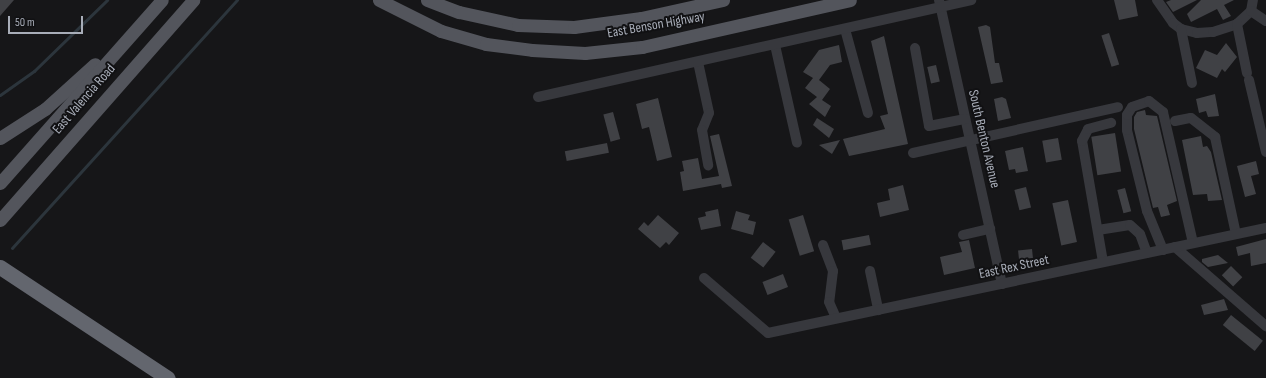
<!DOCTYPE html>
<html>
<head>
<meta charset="utf-8">
<style>
	body { margin:0 }
	#map { position:relative; width:1266px; height:378px; overflow:hidden; background:#161618; font-family:"Sofia Sans Condensed",sans-serif }
	div>[style] { position:absolute }
	.stream>* { height:3px; margin:-1.5px; padding:0 1.5px; transform-origin:1.5px; border-radius:1.5px; background:#2c353c }
	.building>* { inset:0; background:#404145; transform-origin:0 0 }
	.minor>* { height:10px; margin:-5px; padding:0 5px; transform-origin:5px; border-radius:5px; background:#37383d }
	.major>* { height:13px; margin:-6.5px; padding:0 6.5px; transform-origin:6.5px; border-radius:6.5px; background:#53555c }
	.highway>* { height:15px; margin:-7.5px; padding:0 7.5px; transform-origin:7.5px; border-radius:7.5px; background:#63666e }
	span { translate:-50% -50%; white-space:nowrap; text-align:center; line-height:1.15; -webkit-text-stroke:4px #111113; paint-order:stroke }
	.street-label { font-size:14px; color:#a8adb8 }
	.scale { position:absolute; left:8px; top:16px; width:75px; height:18px; box-sizing:border-box; border:2px solid #a8adb8; border-top:0; padding-left:5px; font-size:12px; line-height:14px; white-space:nowrap; color:#a8adb8; -webkit-text-stroke:3px #111113; paint-order:stroke }
</style>
</head>
<body>
<div id="map">
	<div class="stream">
		<i style="left:0;top:95px;width:42px;rotate:-35.2deg"></i>
		<i style="left:34px;top:71px;width:102px;rotate:-44.2deg"></i>
		<i style="left:12px;top:248px;width:335px;rotate:-47.8deg"></i>
	</div>
	<div class="building">
		<i style="clip-path:polygon(0 0,14px 0,0 16px)"></i>
		<i style="clip-path:polygon(1114px 0,1135px 0,1138px 16px,1119px 20px)"></i>
		<i style="clip-path:polygon(1171px 0,1197px 0,1173px 12px,1166px 2px)"></i>
		<i style="clip-path:polygon(1201px 0,1234px 0,1224px 5px,1231px 16px,1223px 20px,1217px 9px,1191px 22px,1187px 14px)"></i>
		<i style="clip-path:polygon(986px 25px,990px 27px,995px 63px,999px 63px,1003px 82px,991px 84px,978px 27px)"></i>
		<i style="left:1109px;top:33px;width:33px;height:8px;rotate:72deg"></i>
		<i style="clip-path:polygon(884px 36px,908px 144px,849px 156px,843px 139px,885px 129px,880px 116px,888px 114px,871px 41px)"></i>
		<i style="clip-path:polygon(1226px 43px,1237px 57px,1225px 72px,1222px 69px,1217px 78px,1196px 68px,1205px 50px,1217px 55px)"></i>
		<i style="clip-path:polygon(839px 45px,842px 62px,830px 65px,819px 80px,830px 89px,822px 100px,831px 106px,825px 117px,809px 104px,817px 97px,805px 88px,813px 78px,803px 72px,819px 50px)"></i>
		<i style="left:936px;top:65px;width:17px;height:9px;rotate:77deg"></i>
		<i style="clip-path:polygon(1215px 94px,1219px 116px,1208px 117px,1206px 111px,1199px 113px,1196px 99px)"></i>
		<i style="clip-path:polygon(1002px 97px,1006px 99px,1011px 118px,998px 121px,994px 99px)"></i>
		<i style="clip-path:polygon(658px 98px,672px 157px,657px 161px,649px 127px,642px 129px,636px 104px)"></i>
		<i style="clip-path:polygon(1145px 110px,1146px 115px,1157px 116px,1177px 201px,1167px 205px,1170px 215px,1161px 217px,1158px 207px,1153px 208px,1134px 129px,1134px 117px,1137px 112px)"></i>
		<i style="left:613px;top:112px;width:28px;height:10px;rotate:75deg"></i>
		<i style="clip-path:polygon(817px 118px,834px 129px,829px 138px,813px 125px)"></i>
		<i style="left:1115px;top:133px;width:39px;height:24px;rotate:81deg"></i>
		<i style="clip-path:polygon(719px 134px,732px 186px,722px 188px,721px 184px,683px 191px,680px 172px,684px 171px,682px 161px,698px 158px,702px 179px,719px 176px,710px 136px)"></i>
		<i style="clip-path:polygon(1201px 136px,1203px 147px,1207px 146px,1211px 152px,1222px 200px,1208px 201px,1207px 194px,1193px 195px,1182px 140px)"></i>
		<i style="left:1058px;top:138px;width:22px;height:16px;rotate:80deg"></i>
		<i style="clip-path:polygon(840px 140px,832px 154px,819px 145px)"></i>
		<i style="left:607px;top:143px;width:10px;height:43px;rotate:79deg"></i>
		<i style="clip-path:polygon(1023px 147px,1028px 171px,1016px 173px,1015px 169px,1009px 170px,1005px 151px)"></i>
		<i style="clip-path:polygon(1256px 161px,1259px 174px,1251px 176px,1256px 194px,1245px 197px,1237px 166px)"></i>
		<i style="clip-path:polygon(903px 185px,909px 210px,880px 217px,877px 203px,890px 200px,888px 189px)"></i>
		<i style="left:1026px;top:187px;width:21px;height:12px;rotate:76deg"></i>
		<i style="left:1125px;top:188px;width:24px;height:8px;rotate:75deg"></i>
		<i style="left:1068px;top:200px;width:43px;height:16px;rotate:78deg"></i>
		<i style="clip-path:polygon(718px 209px,721px 226px,701px 230px,698px 218px,706px 216px,705px 212px)"></i>
		<i style="clip-path:polygon(736px 211px,750px 215px,748px 220px,756px 222px,753px 235px,731px 229px)"></i>
		<i style="clip-path:polygon(658px 215px,679px 233px,669px 245px,666px 242px,660px 248px,638px 229px,644px 222px,648px 226px)"></i>
		<i style="left:803px;top:215px;width:38px;height:15px;rotate:73deg"></i>
		<i style="left:869px;top:235px;width:10px;height:28px;rotate:79deg"></i>
		<i style="clip-path:polygon(1266px 239px,1266px 263px,1251px 266px,1250px 253px,1238px 256px,1236px 247px)"></i>
		<i style="clip-path:polygon(969px 240px,975px 268px,944px 275px,940px 257px,962px 252px,959px 242px)"></i>
		<i style="left:763px;top:242px;width:16px;height:20px;rotate:38deg"></i>
		<i style="left:1032px;top:249px;width:9px;height:14px;rotate:84deg"></i>
		<i style="clip-path:polygon(1218px 255px,1228px 263px,1208px 267px,1202px 262px,1202px 259px)"></i>
		<i style="left:1231px;top:266px;width:16px;height:13px;rotate:45deg"></i>
		<i style="left:783px;top:274px;width:14px;height:22px;rotate:69deg"></i>
		<i style="clip-path:polygon(1224px 299px,1228px 310px,1204px 315px,1201px 305px)"></i>
		<i style="left:1231px;top:315px;width:41px;height:13px;rotate:39deg"></i>
	</div>
	<div class="minor">
		<i style="left:939px;top:0;width:291px;rotate:77.5deg"></i>
		<i style="left:1157px;top:0;width:28px;rotate:55deg"></i>
		<i style="left:1173px;top:23px;width:10px;rotate:37deg"></i>
		<i style="left:1181px;top:29px;width:16px;rotate:14deg"></i>
		<i style="left:1197px;top:33px;width:16px;rotate:-4deg"></i>
		<i style="left:1213px;top:32px;width:25px;rotate:-18deg"></i>
		<i style="left:1237px;top:24px;width:19px;rotate:-43deg"></i>
		<i style="left:1251px;top:11px;width:11px;rotate:-80deg"></i>
		<i style="left:1251px;top:11px;width:18px;rotate:34deg"></i>
		<i style="left:1237px;top:24px;width:50px;rotate:78.5deg"></i>
		<i style="left:845px;top:29px;width:87px;rotate:74.7deg"></i>
		<i style="left:1181px;top:29px;width:55px;rotate:78.5deg"></i>
		<i style="left:775px;top:45px;width:100px;rotate:77.3deg"></i>
		<i style="left:915px;top:48px;width:79px;rotate:79.8deg"></i>
		<i style="left:929px;top:126px;width:37px;rotate:-11deg"></i>
		<i style="left:698px;top:62px;width:52px;rotate:77.8deg"></i>
		<i style="left:709px;top:113px;width:18px;rotate:112deg"></i>
		<i style="left:702px;top:130px;width:36px;rotate:80deg"></i>
		<i style="left:1249px;top:80px;width:74px;rotate:76.7deg"></i>
		<i style="left:538px;top:97px;width:444px;rotate:-12.6deg"></i>
		<i style="left:1175px;top:121px;width:16px;rotate:-11deg"></i>
		<i style="left:1191px;top:118px;width:31px;rotate:38deg"></i>
		<i style="left:1215px;top:137px;width:99px;rotate:77.8deg"></i>
		<i style="left:913px;top:153px;width:210px;rotate:-12.6deg"></i>
		<i style="left:1098px;top:230px;width:32px;rotate:-9deg"></i>
		<i style="left:1130px;top:225px;width:13px;rotate:42deg"></i>
		<i style="left:1140px;top:234px;width:20px;rotate:70deg"></i>
		<i style="left:963px;top:235px;width:28px;rotate:-13deg"></i>
		<i style="left:823px;top:245px;width:28px;rotate:69deg"></i>
		<i style="left:833px;top:271px;width:31px;rotate:97deg"></i>
		<i style="left:829px;top:302px;width:17px;rotate:66deg"></i>
		<i style="left:1175px;top:247px;width:121px;rotate:41deg"></i>
		<i style="left:1163px;top:250px;width:42px;rotate:-112.3deg"></i>
		<i style="left:1147px;top:211px;width:83px;rotate:-103.9deg"></i>
		<i style="left:1127px;top:130px;width:15px;rotate:-90deg"></i>
		<i style="left:1127px;top:115px;width:9px;rotate:-58deg"></i>
		<i style="left:1132px;top:107px;width:18px;rotate:-19deg"></i>
		<i style="left:1149px;top:101px;width:18px;rotate:38deg"></i>
		<i style="left:1163px;top:112px;width:134px;rotate:77.1deg"></i>
		<i style="left:1103px;top:262px;width:123px;rotate:-99.8deg"></i>
		<i style="left:1082px;top:141px;width:13px;rotate:-63deg"></i>
		<i style="left:1088px;top:129px;width:24px;rotate:-15deg"></i>
		<i style="left:870px;top:271px;width:40px;rotate:78deg"></i>
		<i style="left:704px;top:278px;width:84px;rotate:40.7deg"></i>
		<i style="left:768px;top:333px;width:509px;rotate:-11.91deg"></i>
	</div>
	<div class="major">
		<i style="left:379px;top:0;width:69px;rotate:26.6deg"></i>
		<i style="left:441px;top:31px;width:47px;rotate:16.1deg"></i>
		<i style="left:486px;top:44px;width:46px;rotate:7.4deg"></i>
		<i style="left:532px;top:50px;width:53px;rotate:3.2deg"></i>
		<i style="left:585px;top:53px;width:57px;rotate:-6deg"></i>
		<i style="left:642px;top:47px;width:213px;rotate:-12.7deg"></i>
		<i style="left:427px;top:0;width:34px;rotate:21deg"></i>
		<i style="left:459px;top:12px;width:60px;rotate:12.4deg"></i>
		<i style="left:518px;top:25px;width:56px;rotate:2deg"></i>
		<i style="left:574px;top:27px;width:68px;rotate:-7.7deg"></i>
		<i style="left:641px;top:18px;width:84px;rotate:-12.4deg"></i>
		<i style="left:0;top:138px;width:54px;rotate:-32.8deg"></i>
		<i style="left:45px;top:109px;width:67px;rotate:-42deg"></i>
		<i style="left:0;top:183px;width:244px;rotate:-48.5deg"></i>
		<i style="left:0;top:220px;width:293px;rotate:-48.7deg"></i>
	</div>
	<div class="highway">
		<i style="left:0;top:267px;width:201px;rotate:33.5deg"></i>
	</div>
	<div class="street-label">
		<span style="left:656px;top:25px;rotate:-10deg">East Benson Highway</span>
		<span style="left:84px;top:99px;rotate:-49deg">East Valencia Road</span>
		<span style="left:984px;top:139px;rotate:77deg">South Benton Avenue</span>
		<span style="left:1014px;top:267px;rotate:-12deg">East Rex Street</span>
	</div>
	<div class="scale">50 m</div>
</div>
</body>
</html>
